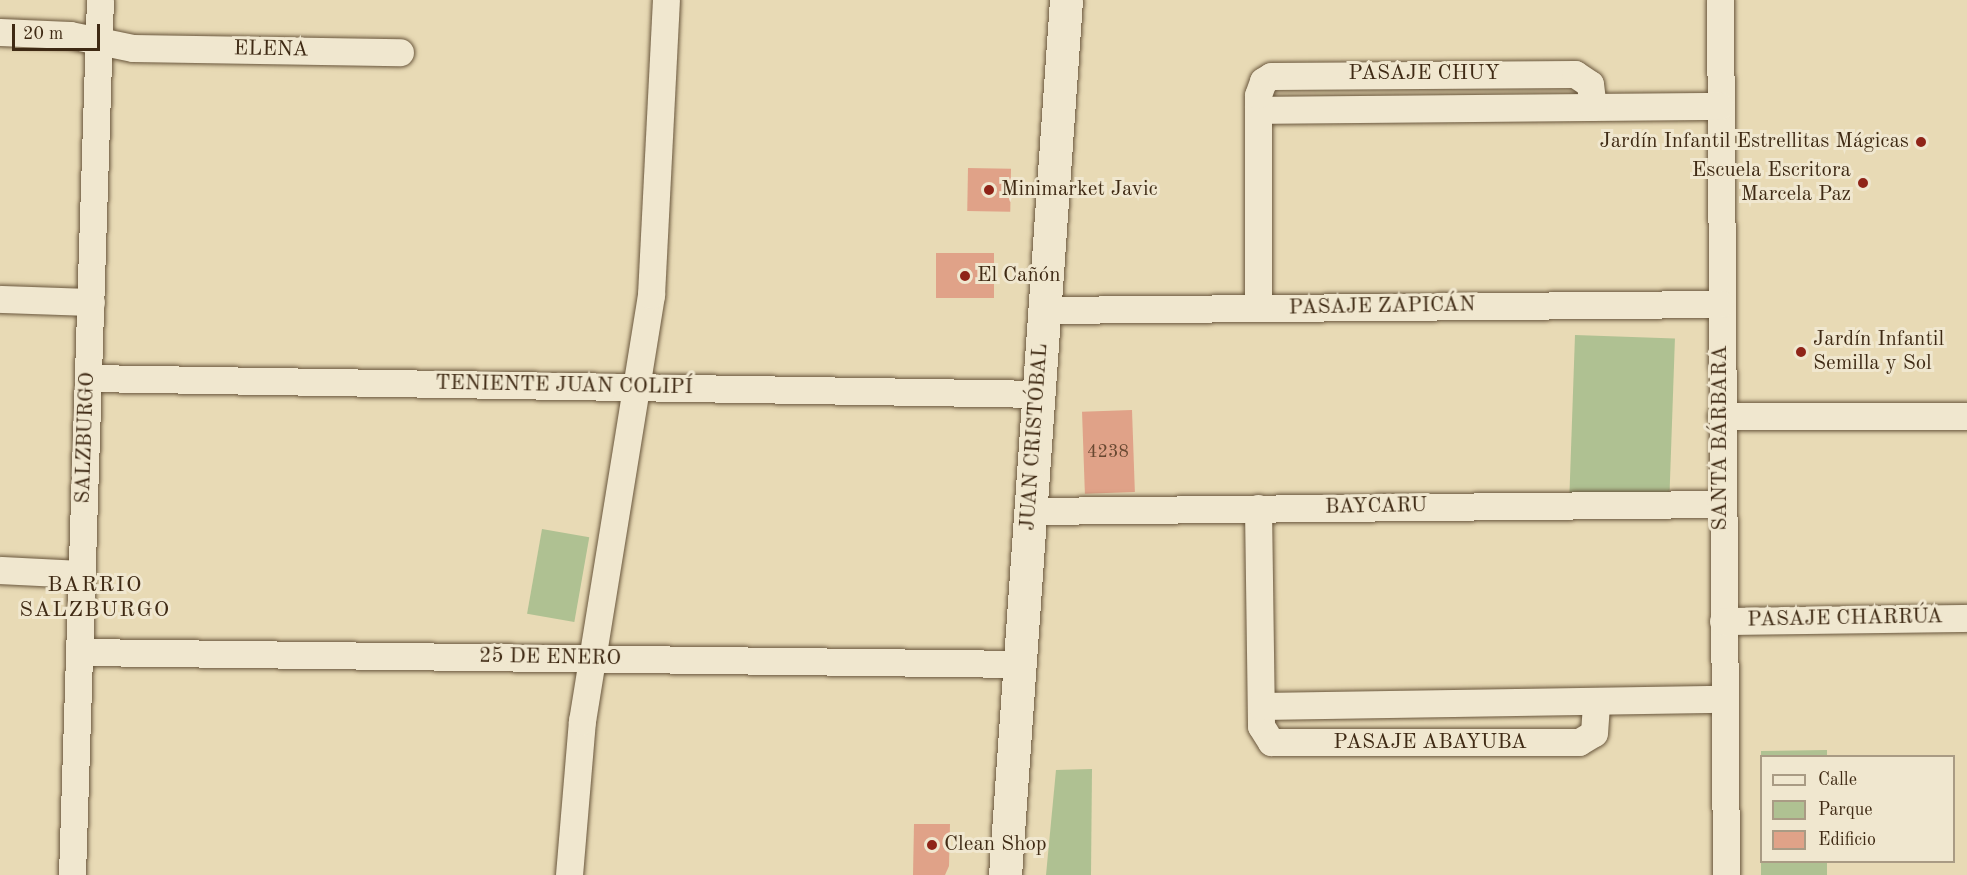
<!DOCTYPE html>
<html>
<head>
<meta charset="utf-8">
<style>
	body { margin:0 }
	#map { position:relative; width:1967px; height:875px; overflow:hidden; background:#e8dab5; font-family:"Old Standard TT",serif }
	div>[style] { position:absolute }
	.green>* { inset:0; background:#afc192; transform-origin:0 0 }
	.building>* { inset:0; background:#e0a288; transform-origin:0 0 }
	.roads { filter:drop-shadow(0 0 2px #69563c) drop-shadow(0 0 2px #69563c) }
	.minor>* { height:27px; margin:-13.5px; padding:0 13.5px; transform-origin:13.5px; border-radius:13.5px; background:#f0e7cf }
	.tertiary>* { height:33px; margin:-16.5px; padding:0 16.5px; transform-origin:16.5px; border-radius:16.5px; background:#f0e7cf }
	.dots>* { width:16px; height:16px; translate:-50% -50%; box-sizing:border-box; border:3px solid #f0e7cf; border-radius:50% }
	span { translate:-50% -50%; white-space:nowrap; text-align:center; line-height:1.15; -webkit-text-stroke:6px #f0e7cf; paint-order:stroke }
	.number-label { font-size:18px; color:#674831 }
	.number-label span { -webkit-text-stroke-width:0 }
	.street-label { font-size:21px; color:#3f2a14 }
	.poi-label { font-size:21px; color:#3f2a14 }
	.right { translate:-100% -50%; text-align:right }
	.left { translate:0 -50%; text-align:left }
	.neighbourhood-label { font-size:22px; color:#3f2a14; letter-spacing:1.5px }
	.legend { position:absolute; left:1760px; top:755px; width:195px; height:108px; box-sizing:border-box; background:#f0e7cf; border:2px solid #a99b84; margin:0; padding:8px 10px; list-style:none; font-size:18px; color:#3f2a14 }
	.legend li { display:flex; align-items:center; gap:12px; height:30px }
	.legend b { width:30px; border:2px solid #a99b84 }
	.scale { position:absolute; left:12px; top:24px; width:88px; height:27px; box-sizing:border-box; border:3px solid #3f2a14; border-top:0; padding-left:8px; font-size:18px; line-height:21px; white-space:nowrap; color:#3f2a14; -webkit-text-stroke:4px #f0e7cf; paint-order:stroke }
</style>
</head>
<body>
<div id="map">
	<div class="green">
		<i style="left:1575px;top:335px;width:100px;height:158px;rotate:2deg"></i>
		<i style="left:542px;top:529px;width:48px;height:86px;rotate:10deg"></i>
		<i style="clip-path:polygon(1827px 750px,1827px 756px,1762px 756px,1762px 862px,1827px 862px,1827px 875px,1761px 875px,1761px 751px)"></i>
		<i style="clip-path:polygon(1092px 769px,1091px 875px,1046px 875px,1056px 770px)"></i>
	</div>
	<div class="building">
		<i style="left:968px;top:168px;width:43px;height:43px;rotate:1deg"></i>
		<i style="left:936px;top:253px;width:58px;height:45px"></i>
		<i style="left:1132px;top:410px;width:82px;height:50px;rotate:88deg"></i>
		<i style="clip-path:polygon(914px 824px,950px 824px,949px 866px,945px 875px,913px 875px)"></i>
	</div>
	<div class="roads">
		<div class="minor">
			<i style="left:1720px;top:0;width:875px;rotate:89.61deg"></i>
			<i style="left:0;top:32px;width:70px;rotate:2.5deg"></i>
			<i style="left:70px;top:35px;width:64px;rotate:11.7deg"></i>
			<i style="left:133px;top:48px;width:267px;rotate:0.9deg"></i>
			<i style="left:1258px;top:110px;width:462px;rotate:-0.5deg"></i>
			<i style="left:0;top:299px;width:91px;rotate:1.9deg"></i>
			<i style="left:1258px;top:308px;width:213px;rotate:-90deg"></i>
			<i style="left:1258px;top:95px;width:15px;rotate:-70deg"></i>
			<i style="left:1263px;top:81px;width:9px;rotate:-32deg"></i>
			<i style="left:1271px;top:76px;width:304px;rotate:-0.4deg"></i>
			<i style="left:1575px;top:74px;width:18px;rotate:34deg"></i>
			<i style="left:1590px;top:84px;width:23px;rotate:83deg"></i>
			<i style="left:1044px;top:310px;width:676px;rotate:-0.51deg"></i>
			<i style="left:88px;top:378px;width:951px;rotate:0.96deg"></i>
			<i style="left:1721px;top:416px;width:246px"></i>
			<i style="left:1258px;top:508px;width:218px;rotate:89.2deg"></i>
			<i style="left:1261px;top:726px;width:19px;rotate:58deg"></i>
			<i style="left:1271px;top:742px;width:308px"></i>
			<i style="left:1579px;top:742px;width:17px;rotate:-31deg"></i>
			<i style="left:1594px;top:733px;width:32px;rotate:-86deg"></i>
			<i style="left:1030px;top:511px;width:692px;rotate:-0.58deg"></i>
			<i style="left:0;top:570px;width:82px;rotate:2.8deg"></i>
			<i style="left:1723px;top:621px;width:244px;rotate:-0.7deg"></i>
			<i style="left:80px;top:652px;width:940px;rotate:0.73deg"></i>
			<i style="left:1261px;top:706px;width:463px;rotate:-0.9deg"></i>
			<i style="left:72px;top:875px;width:875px;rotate:-88.17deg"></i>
			<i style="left:569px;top:875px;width:155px;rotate:-85.2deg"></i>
			<i style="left:582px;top:721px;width:432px;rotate:-80.8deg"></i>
			<i style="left:651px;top:295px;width:295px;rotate:-87.1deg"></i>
		</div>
		<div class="tertiary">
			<i style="left:1005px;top:875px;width:877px;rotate:-86.01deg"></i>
		</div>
	</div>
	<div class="dots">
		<i style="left:1921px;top:142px;background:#8f2418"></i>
		<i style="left:1863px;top:183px;background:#8f2418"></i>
		<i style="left:989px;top:190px;background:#8f2418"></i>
		<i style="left:965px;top:276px;background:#8f2418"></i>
		<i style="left:1801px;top:352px;background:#8f2418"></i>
		<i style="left:932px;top:845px;background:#8f2418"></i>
	</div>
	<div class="number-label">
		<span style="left:1108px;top:452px">4238</span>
	</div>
	<div class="street-label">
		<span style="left:271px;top:50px;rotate:1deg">ELENA</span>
		<span style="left:1424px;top:74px">PASAJE CHUY</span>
		<span style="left:1382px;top:307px;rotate:-1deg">PASAJE ZAPICÁN</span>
		<span style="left:564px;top:386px;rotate:1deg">TENIENTE JUAN COLIPÍ</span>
		<span style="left:1035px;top:437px;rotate:-86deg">JUAN CRISTÓBAL</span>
		<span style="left:86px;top:438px;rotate:-88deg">SALZBURGO</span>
		<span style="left:1721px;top:438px;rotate:-90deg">SANTA BÁRBARA</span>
		<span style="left:1376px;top:507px;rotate:-1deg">BAYCARU</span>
		<span style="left:1845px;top:619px;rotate:-1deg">PASAJE CHARRÚA</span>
		<span style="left:550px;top:658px;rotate:1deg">25 DE ENERO</span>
		<span style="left:1430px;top:743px">PASAJE ABAYUBA</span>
	</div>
	<div class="poi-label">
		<span class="right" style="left:1909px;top:142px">Jardín Infantil Estrellitas Mágicas</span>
		<span class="right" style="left:1851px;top:183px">Escuela Escritora<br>Marcela Paz</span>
		<span class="left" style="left:1001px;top:190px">Minimarket Javic</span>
		<span class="left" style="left:977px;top:276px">El Cañón</span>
		<span class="left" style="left:1813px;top:352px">Jardín Infantil<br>Semilla y Sol</span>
		<span class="left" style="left:944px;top:845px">Clean Shop</span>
	</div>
	<div class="neighbourhood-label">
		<span style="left:95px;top:598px">BARRIO<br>SALZBURGO</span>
	</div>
	<ul class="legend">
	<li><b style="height:8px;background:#f0e7cf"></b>Calle</li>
	<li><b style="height:16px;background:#afc192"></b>Parque</li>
	<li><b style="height:16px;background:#e0a288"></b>Edificio</li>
	</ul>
	<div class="scale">20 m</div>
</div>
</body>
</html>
